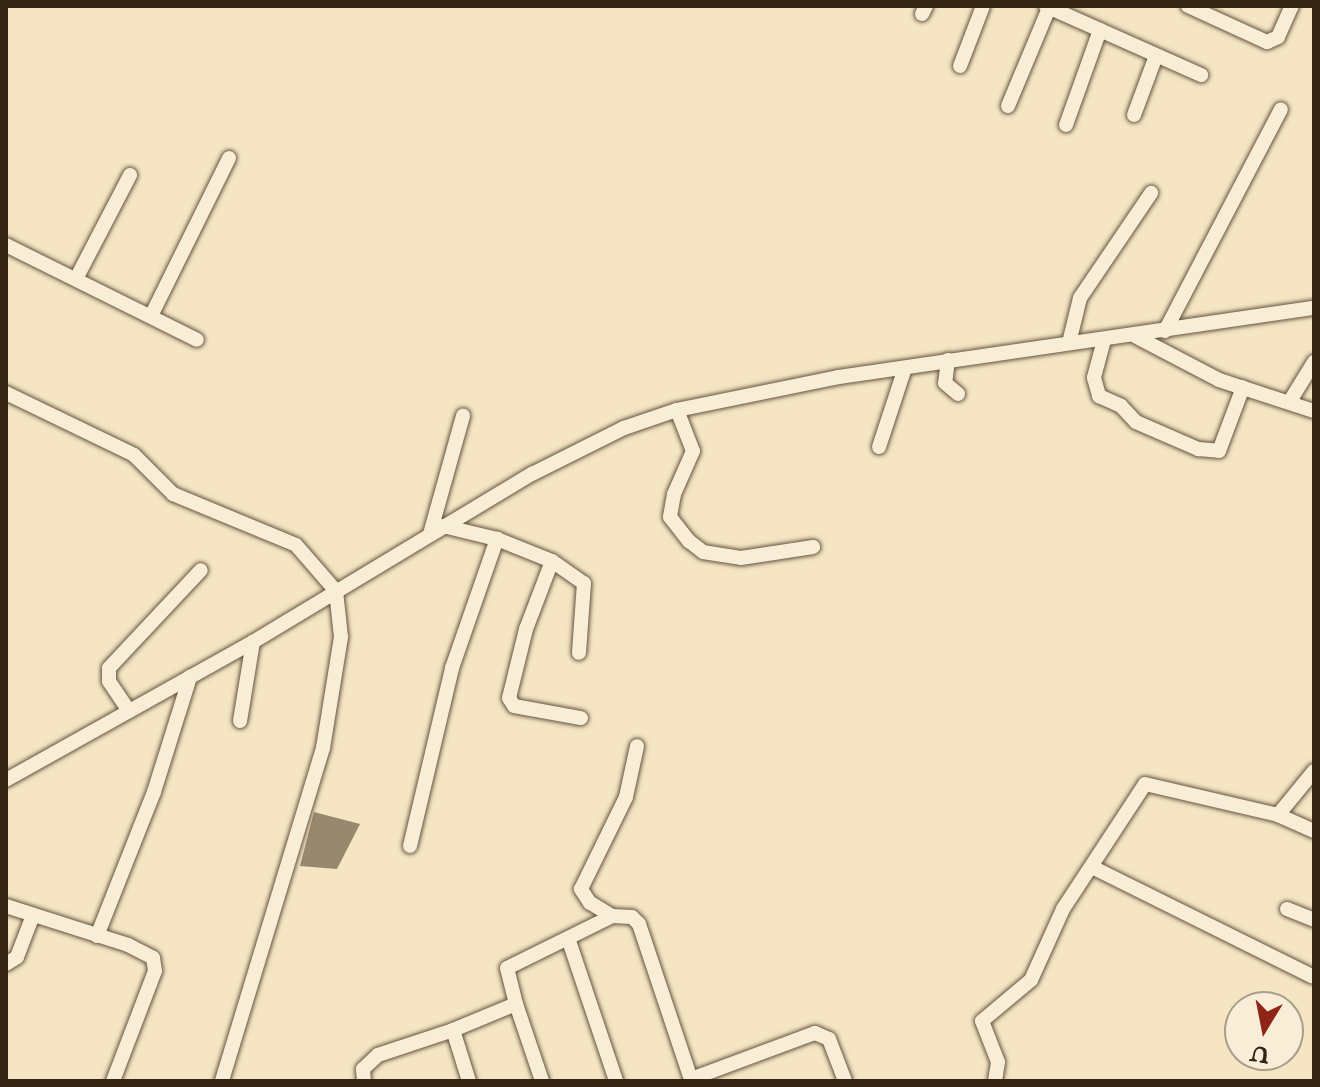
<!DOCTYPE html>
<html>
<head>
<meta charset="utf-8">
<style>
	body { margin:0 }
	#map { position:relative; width:1320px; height:1087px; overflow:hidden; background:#f5e5c2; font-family:"IM FELL English",serif }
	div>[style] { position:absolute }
	.building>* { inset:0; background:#98886e }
	.roads { filter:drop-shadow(0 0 2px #645440) drop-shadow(0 0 2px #645440) }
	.street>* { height:14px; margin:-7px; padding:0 7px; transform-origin:7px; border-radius:7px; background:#f8eed7 }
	span { translate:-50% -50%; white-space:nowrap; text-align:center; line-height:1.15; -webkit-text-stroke:6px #f8eed7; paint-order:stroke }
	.frame { position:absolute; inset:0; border:8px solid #342414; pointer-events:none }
	.north { position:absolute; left:1224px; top:991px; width:80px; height:80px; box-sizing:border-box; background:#f8eed7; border:2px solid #aa9d89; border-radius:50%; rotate:190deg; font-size:22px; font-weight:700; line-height:32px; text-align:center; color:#342414 }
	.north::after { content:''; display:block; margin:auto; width:28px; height:36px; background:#8f2418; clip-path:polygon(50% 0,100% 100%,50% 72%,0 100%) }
</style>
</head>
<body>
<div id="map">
	<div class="building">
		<i style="clip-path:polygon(314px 812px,360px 824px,337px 869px,300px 866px)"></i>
	</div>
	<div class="roads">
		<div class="street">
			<i style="left:1046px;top:6px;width:170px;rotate:24deg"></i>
			<i style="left:1188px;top:6px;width:87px;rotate:24.5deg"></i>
			<i style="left:1267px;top:42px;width:12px;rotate:-24deg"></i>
			<i style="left:1278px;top:37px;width:34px;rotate:-66deg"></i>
			<i style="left:922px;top:14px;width:9px;rotate:-63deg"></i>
			<i style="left:960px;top:66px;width:64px;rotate:-69deg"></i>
			<i style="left:1008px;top:106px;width:106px;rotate:-67.3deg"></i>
			<i style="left:1134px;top:115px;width:63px;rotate:-69.6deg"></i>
			<i style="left:1066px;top:125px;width:101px;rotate:-70.3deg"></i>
			<i style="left:6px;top:245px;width:213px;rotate:26.4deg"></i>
			<i style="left:77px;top:277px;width:115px;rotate:-62.5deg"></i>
			<i style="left:152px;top:314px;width:174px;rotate:-63.7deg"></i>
			<i style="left:1165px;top:331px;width:250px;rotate:-62.4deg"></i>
			<i style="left:1135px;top:336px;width:95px;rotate:27.6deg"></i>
			<i style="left:1219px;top:380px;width:100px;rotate:18.1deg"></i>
			<i style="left:1104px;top:340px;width:39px;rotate:105deg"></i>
			<i style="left:1094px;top:378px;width:19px;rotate:74deg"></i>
			<i style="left:1099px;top:396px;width:24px;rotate:24deg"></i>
			<i style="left:1121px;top:406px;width:22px;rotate:47deg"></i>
			<i style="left:1136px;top:422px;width:68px;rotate:23.5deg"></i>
			<i style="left:1198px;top:449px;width:21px;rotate:5deg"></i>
			<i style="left:1219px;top:451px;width:68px;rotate:-69.4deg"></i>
			<i style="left:1069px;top:343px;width:46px;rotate:-76.3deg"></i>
			<i style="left:1080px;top:298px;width:127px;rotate:-55.9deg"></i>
			<i style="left:948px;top:360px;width:23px;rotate:97deg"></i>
			<i style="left:945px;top:383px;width:17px;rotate:40deg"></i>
			<i style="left:6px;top:393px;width:142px;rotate:25.8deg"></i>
			<i style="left:134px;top:455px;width:55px;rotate:45deg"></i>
			<i style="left:173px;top:494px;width:133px;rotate:22.5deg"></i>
			<i style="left:296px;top:545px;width:61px;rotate:49deg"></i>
			<i style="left:336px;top:591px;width:46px;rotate:83.8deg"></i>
			<i style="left:341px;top:637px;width:112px;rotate:99.2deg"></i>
			<i style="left:323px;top:748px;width:348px;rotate:106.9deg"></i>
			<i style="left:1290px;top:401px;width:46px;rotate:-58.4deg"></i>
			<i style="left:677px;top:410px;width:44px;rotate:68.7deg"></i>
			<i style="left:693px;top:451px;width:47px;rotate:113.8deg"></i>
			<i style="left:674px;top:494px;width:23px;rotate:100deg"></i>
			<i style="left:670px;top:517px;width:31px;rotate:52deg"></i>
			<i style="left:689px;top:541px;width:18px;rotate:38deg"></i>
			<i style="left:703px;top:552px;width:38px;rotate:9deg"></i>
			<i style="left:741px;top:558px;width:73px;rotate:-8.7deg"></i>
			<i style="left:879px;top:447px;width:83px;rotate:-71.8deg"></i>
			<i style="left:443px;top:526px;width:56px;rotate:13.5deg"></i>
			<i style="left:497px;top:539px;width:59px;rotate:21.8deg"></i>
			<i style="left:552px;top:561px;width:73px;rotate:110.9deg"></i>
			<i style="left:526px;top:629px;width:71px;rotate:103.8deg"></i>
			<i style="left:509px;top:698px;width:9px;rotate:58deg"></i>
			<i style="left:514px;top:706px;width:68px;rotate:10.2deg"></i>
			<i style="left:430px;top:534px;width:123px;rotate:-74.4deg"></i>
			<i style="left:552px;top:561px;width:39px;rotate:35deg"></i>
			<i style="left:584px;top:583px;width:70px;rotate:94.1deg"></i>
			<i style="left:129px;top:711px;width:36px;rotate:-124deg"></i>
			<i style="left:109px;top:681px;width:13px;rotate:-90deg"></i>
			<i style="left:109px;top:668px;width:134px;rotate:-46.8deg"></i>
			<i style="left:240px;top:721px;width:80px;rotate:-80.7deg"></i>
			<i style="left:6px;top:780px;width:283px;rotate:-29.2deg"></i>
			<i style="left:253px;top:642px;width:326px;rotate:-31.1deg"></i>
			<i style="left:532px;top:474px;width:103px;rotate:-26.6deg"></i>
			<i style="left:624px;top:428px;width:56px;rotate:-18.8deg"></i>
			<i style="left:677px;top:410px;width:165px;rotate:-11.5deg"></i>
			<i style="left:839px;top:377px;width:480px;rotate:-8.3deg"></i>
			<i style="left:1278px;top:815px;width:57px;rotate:-50.7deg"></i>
			<i style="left:410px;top:846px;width:183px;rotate:-76.7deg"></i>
			<i style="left:452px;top:668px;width:137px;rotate:-70.8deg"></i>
			<i style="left:1092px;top:867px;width:246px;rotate:26.4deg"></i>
			<i style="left:6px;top:906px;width:128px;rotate:17.7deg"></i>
			<i style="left:128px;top:945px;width:28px;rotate:27deg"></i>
			<i style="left:153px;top:958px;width:13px;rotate:81deg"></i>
			<i style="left:155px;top:971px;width:118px;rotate:110.9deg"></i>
			<i style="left:1287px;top:909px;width:29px;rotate:22deg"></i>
			<i style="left:612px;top:916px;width:26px;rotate:-149deg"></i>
			<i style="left:590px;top:903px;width:17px;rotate:-123deg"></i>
			<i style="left:581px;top:889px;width:102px;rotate:-63.9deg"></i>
			<i style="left:626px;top:797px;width:52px;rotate:-77.8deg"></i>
			<i style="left:97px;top:936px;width:155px;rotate:-68.4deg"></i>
			<i style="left:154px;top:792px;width:121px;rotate:-72.6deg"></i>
			<i style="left:569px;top:941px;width:148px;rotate:71.4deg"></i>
			<i style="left:6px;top:964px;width:13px;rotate:-32deg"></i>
			<i style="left:17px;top:957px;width:45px;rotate:-69.1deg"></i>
			<i style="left:516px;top:1004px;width:37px;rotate:-104deg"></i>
			<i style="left:507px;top:968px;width:117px;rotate:-26.3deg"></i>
			<i style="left:612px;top:916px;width:20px;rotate:3deg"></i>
			<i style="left:632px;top:917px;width:10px;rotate:45deg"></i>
			<i style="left:639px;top:924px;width:163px;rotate:71.5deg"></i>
			<i style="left:691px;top:1079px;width:132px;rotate:-20.4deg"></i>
			<i style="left:815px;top:1033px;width:15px;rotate:23deg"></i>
			<i style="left:829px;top:1039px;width:45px;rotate:69.1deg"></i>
			<i style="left:453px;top:1030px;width:68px;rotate:-22.4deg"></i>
			<i style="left:516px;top:1004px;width:81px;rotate:71.3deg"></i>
			<i style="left:364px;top:1081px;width:12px;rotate:-95deg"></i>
			<i style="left:363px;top:1069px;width:21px;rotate:-43deg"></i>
			<i style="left:378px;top:1055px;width:79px;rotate:-18.4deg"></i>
			<i style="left:453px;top:1030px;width:53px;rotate:72.6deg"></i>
			<i style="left:995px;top:1081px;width:19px;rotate:-81deg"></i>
			<i style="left:998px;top:1062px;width:44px;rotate:-111.3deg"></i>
			<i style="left:982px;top:1021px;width:64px;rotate:-39.9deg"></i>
			<i style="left:1031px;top:980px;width:78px;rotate:-65.7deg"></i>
			<i style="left:1063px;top:909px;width:149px;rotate:-56.7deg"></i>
			<i style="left:1145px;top:784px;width:137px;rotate:13.1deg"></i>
			<i style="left:1278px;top:815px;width:39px;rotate:24deg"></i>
		</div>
	</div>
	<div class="frame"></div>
	<div class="north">U</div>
</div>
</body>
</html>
